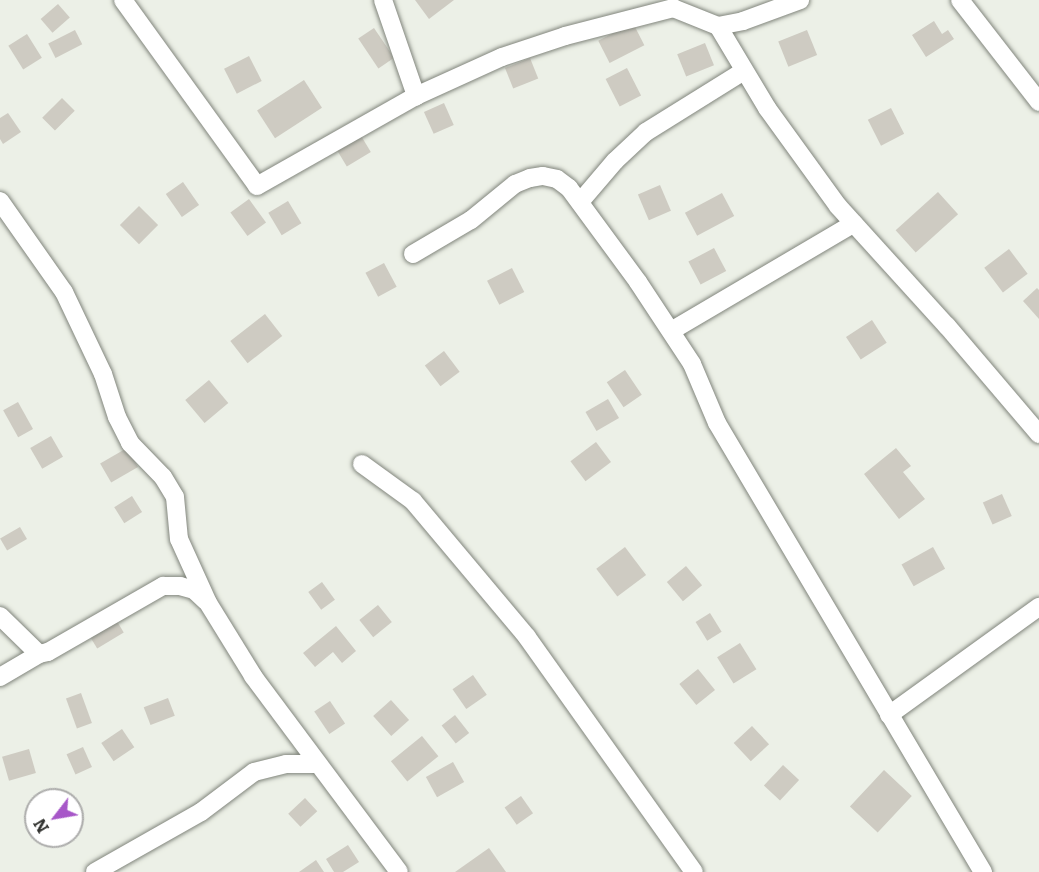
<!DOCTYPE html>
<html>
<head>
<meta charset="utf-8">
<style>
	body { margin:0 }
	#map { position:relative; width:1039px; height:872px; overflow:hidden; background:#ecf0e7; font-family:Literata,serif }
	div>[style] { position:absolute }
	.building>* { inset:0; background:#cecbc2; transform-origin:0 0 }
	.roads { filter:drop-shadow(0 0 2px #81857c) drop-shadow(0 0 2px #81857c) }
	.street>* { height:18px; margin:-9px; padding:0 9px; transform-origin:9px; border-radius:9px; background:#fff }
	span { translate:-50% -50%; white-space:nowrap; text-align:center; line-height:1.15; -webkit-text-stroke:4.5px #fff; paint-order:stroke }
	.north { position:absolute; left:24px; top:788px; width:60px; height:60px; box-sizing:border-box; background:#fff; border:2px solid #adadac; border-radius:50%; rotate:239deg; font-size:16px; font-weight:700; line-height:24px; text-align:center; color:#323330 }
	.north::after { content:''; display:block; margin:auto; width:21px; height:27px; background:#a757c8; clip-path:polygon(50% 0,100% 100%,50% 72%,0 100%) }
</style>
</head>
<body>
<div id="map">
	<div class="building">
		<i style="clip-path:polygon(415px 0,454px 0,429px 19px)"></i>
		<i style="left:58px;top:4px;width:18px;height:23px;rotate:49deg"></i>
		<i style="clip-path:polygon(934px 21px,942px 34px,948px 30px,954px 39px,926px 57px,912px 35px)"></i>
		<i style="left:633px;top:23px;width:25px;height:39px;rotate:63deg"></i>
		<i style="left:374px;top:28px;width:36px;height:19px;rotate:56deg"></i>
		<i style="left:75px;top:30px;width:16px;height:30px;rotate:63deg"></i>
		<i style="left:807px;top:30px;width:27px;height:31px;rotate:68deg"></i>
		<i style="left:27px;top:34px;width:28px;height:22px;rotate:58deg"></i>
		<i style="left:705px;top:43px;width:24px;height:30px;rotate:68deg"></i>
		<i style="left:249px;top:56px;width:28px;height:28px;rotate:63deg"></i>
		<i style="left:530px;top:58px;width:22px;height:27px;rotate:68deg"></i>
		<i style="left:627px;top:68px;width:31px;height:24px;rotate:63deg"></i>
		<i style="left:304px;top:80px;width:33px;height:56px;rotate:57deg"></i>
		<i style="left:62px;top:98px;width:18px;height:28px;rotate:45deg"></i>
		<i style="left:444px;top:103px;width:24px;height:22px;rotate:66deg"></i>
		<i style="left:891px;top:108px;width:29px;height:26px;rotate:63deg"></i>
		<i style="clip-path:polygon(8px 113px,21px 132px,3px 144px,0 139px,0 118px)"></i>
		<i style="left:360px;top:134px;width:21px;height:28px;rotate:59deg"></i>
		<i style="left:183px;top:182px;width:28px;height:21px;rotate:55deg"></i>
		<i style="left:660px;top:185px;width:28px;height:24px;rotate:67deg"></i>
		<i style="left:938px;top:192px;width:30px;height:57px;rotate:48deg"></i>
		<i style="left:722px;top:193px;width:26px;height:42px;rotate:62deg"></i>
		<i style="left:249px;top:199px;width:29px;height:23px;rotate:54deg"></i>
		<i style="left:288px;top:201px;width:26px;height:23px;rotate:59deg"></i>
		<i style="left:139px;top:206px;width:27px;height:27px;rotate:45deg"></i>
		<i style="left:714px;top:248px;width:26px;height:29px;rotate:62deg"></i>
		<i style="left:1009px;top:249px;width:31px;height:31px;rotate:53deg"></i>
		<i style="left:384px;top:263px;width:27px;height:21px;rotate:62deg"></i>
		<i style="left:512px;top:268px;width:27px;height:28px;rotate:63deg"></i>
		<i style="clip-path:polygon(1037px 288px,1039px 290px,1039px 319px,1023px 301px)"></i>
		<i style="left:265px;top:314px;width:28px;height:44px;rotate:52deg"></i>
		<i style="left:872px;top:320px;width:27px;height:31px;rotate:57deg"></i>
		<i style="left:444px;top:351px;width:26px;height:24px;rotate:53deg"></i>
		<i style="left:625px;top:370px;width:30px;height:22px;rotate:56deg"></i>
		<i style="left:209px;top:380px;width:30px;height:31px;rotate:50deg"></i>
		<i style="left:608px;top:399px;width:22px;height:26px;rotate:60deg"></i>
		<i style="left:18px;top:402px;width:31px;height:17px;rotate:61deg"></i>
		<i style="left:51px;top:436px;width:24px;height:24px;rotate:60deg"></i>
		<i style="left:596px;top:442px;width:25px;height:32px;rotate:53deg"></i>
		<i style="left:127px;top:448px;width:22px;height:31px;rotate:60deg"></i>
		<i style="clip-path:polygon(896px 448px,911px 466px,903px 472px,925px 499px,899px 519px,864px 474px)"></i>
		<i style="left:1002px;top:494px;width:24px;height:21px;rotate:66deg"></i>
		<i style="left:132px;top:496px;width:19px;height:21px;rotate:58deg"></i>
		<i style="left:20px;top:527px;width:14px;height:23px;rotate:60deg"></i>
		<i style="left:625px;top:547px;width:35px;height:36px;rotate:53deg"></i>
		<i style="left:933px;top:547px;width:25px;height:36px;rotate:61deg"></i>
		<i style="left:686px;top:566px;width:25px;height:25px;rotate:50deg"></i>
		<i style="left:322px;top:582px;width:22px;height:17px;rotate:54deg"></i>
		<i style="left:378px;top:605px;width:22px;height:24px;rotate:51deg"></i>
		<i style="left:710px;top:613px;width:22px;height:17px;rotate:58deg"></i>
		<i style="left:115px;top:618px;width:17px;height:31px;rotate:59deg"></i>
		<i style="clip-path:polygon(336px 626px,356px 651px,342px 663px,333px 652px,315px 667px,303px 653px)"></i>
		<i style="left:740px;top:643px;width:31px;height:27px;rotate:58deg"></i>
		<i style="left:698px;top:669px;width:27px;height:24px;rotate:51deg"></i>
		<i style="left:473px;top:675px;width:24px;height:25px;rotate:55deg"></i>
		<i style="left:81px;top:693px;width:32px;height:16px;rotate:70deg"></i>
		<i style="left:168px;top:698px;width:19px;height:26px;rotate:69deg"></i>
		<i style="left:391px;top:700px;width:27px;height:24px;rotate:48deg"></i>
		<i style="left:330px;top:701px;width:27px;height:19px;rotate:56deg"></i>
		<i style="left:455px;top:715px;width:23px;height:17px;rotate:52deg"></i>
		<i style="left:752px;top:726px;width:25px;height:25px;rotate:47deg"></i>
		<i style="left:122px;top:729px;width:22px;height:25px;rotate:56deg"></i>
		<i style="left:422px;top:736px;width:26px;height:40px;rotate:51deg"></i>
		<i style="left:83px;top:747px;width:22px;height:18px;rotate:66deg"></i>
		<i style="left:29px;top:749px;width:25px;height:28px;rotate:74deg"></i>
		<i style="left:453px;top:762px;width:23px;height:31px;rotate:61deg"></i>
		<i style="left:783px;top:765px;width:22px;height:28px;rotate:43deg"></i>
		<i style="left:884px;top:770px;width:38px;height:50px;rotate:43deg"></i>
		<i style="left:521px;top:796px;width:21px;height:20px;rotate:55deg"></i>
		<i style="left:305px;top:798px;width:18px;height:23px;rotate:47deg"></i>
		<i style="clip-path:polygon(348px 845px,359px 862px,343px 872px,334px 872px,326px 859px)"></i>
		<i style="clip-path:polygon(489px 848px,506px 872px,455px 872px)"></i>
		<i style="clip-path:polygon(316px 860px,324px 872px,299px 872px)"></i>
	</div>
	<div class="roads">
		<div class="street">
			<i style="left:123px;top:0;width:229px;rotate:54.2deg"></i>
			<i style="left:257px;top:186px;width:183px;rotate:-29.5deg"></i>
			<i style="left:416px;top:96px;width:94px;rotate:-24.4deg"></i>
			<i style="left:502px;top:57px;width:66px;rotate:-18.4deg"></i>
			<i style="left:565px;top:36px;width:112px;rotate:-14.5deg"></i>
			<i style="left:673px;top:8px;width:48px;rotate:21.8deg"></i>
			<i style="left:718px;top:26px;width:25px;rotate:-11deg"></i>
			<i style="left:743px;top:21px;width:61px;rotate:-20.2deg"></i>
			<i style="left:383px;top:0;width:102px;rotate:71deg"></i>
			<i style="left:960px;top:0;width:129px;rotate:52.2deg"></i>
			<i style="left:718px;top:26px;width:96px;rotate:59.1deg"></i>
			<i style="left:767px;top:108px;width:121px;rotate:54.1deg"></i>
			<i style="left:838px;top:206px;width:162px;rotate:47.8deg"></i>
			<i style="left:947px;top:326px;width:142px;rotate:49.6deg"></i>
			<i style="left:0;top:201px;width:111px;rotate:54.9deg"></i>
			<i style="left:64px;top:292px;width:91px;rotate:64.6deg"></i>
			<i style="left:103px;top:374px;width:45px;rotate:72deg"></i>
			<i style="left:117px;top:417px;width:29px;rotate:63deg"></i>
			<i style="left:130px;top:443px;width:47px;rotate:45.9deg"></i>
			<i style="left:163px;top:477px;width:23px;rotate:59deg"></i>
			<i style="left:175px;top:497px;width:42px;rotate:84.6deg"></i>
			<i style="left:179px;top:539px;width:70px;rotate:65.6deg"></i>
			<i style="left:208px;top:603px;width:86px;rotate:58.3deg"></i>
			<i style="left:253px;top:676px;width:244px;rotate:53.3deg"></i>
			<i style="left:580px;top:202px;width:54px;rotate:-49.5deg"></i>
			<i style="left:615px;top:161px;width:42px;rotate:-43.1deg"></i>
			<i style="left:646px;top:132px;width:115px;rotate:-31.9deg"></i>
			<i style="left:413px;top:254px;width:67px;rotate:-30.4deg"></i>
			<i style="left:471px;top:220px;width:57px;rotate:-39.3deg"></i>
			<i style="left:515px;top:184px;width:16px;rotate:-22deg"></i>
			<i style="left:530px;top:178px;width:13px;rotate:-9deg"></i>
			<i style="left:543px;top:176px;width:14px;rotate:12deg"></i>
			<i style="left:557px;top:179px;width:15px;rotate:37deg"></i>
			<i style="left:569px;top:188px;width:117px;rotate:53.7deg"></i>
			<i style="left:638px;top:282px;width:98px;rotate:56.6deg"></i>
			<i style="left:692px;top:364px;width:64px;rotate:67deg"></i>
			<i style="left:717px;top:423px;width:522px;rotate:59.36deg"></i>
			<i style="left:671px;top:331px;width:212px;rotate:-30.5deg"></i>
			<i style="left:362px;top:464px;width:63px;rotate:36deg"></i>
			<i style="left:413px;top:501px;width:177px;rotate:50deg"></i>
			<i style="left:527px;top:637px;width:288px;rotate:54.6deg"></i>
			<i style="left:0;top:616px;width:54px;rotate:44.3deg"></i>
			<i style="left:39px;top:654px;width:9px;rotate:-13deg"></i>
			<i style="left:48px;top:652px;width:133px;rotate:-29.9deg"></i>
			<i style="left:163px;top:586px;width:17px"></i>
			<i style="left:180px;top:586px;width:15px;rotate:16deg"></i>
			<i style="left:194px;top:590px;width:16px;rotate:43deg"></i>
			<i style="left:0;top:677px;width:45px;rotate:-30.5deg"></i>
			<i style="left:889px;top:715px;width:185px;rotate:-35.8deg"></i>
			<i style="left:95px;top:872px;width:122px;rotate:-29.5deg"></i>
			<i style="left:201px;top:812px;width:66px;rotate:-37deg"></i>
			<i style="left:254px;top:772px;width:33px;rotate:-14deg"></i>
			<i style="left:286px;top:764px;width:32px"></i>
		</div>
	</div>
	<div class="north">N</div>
</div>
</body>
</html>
